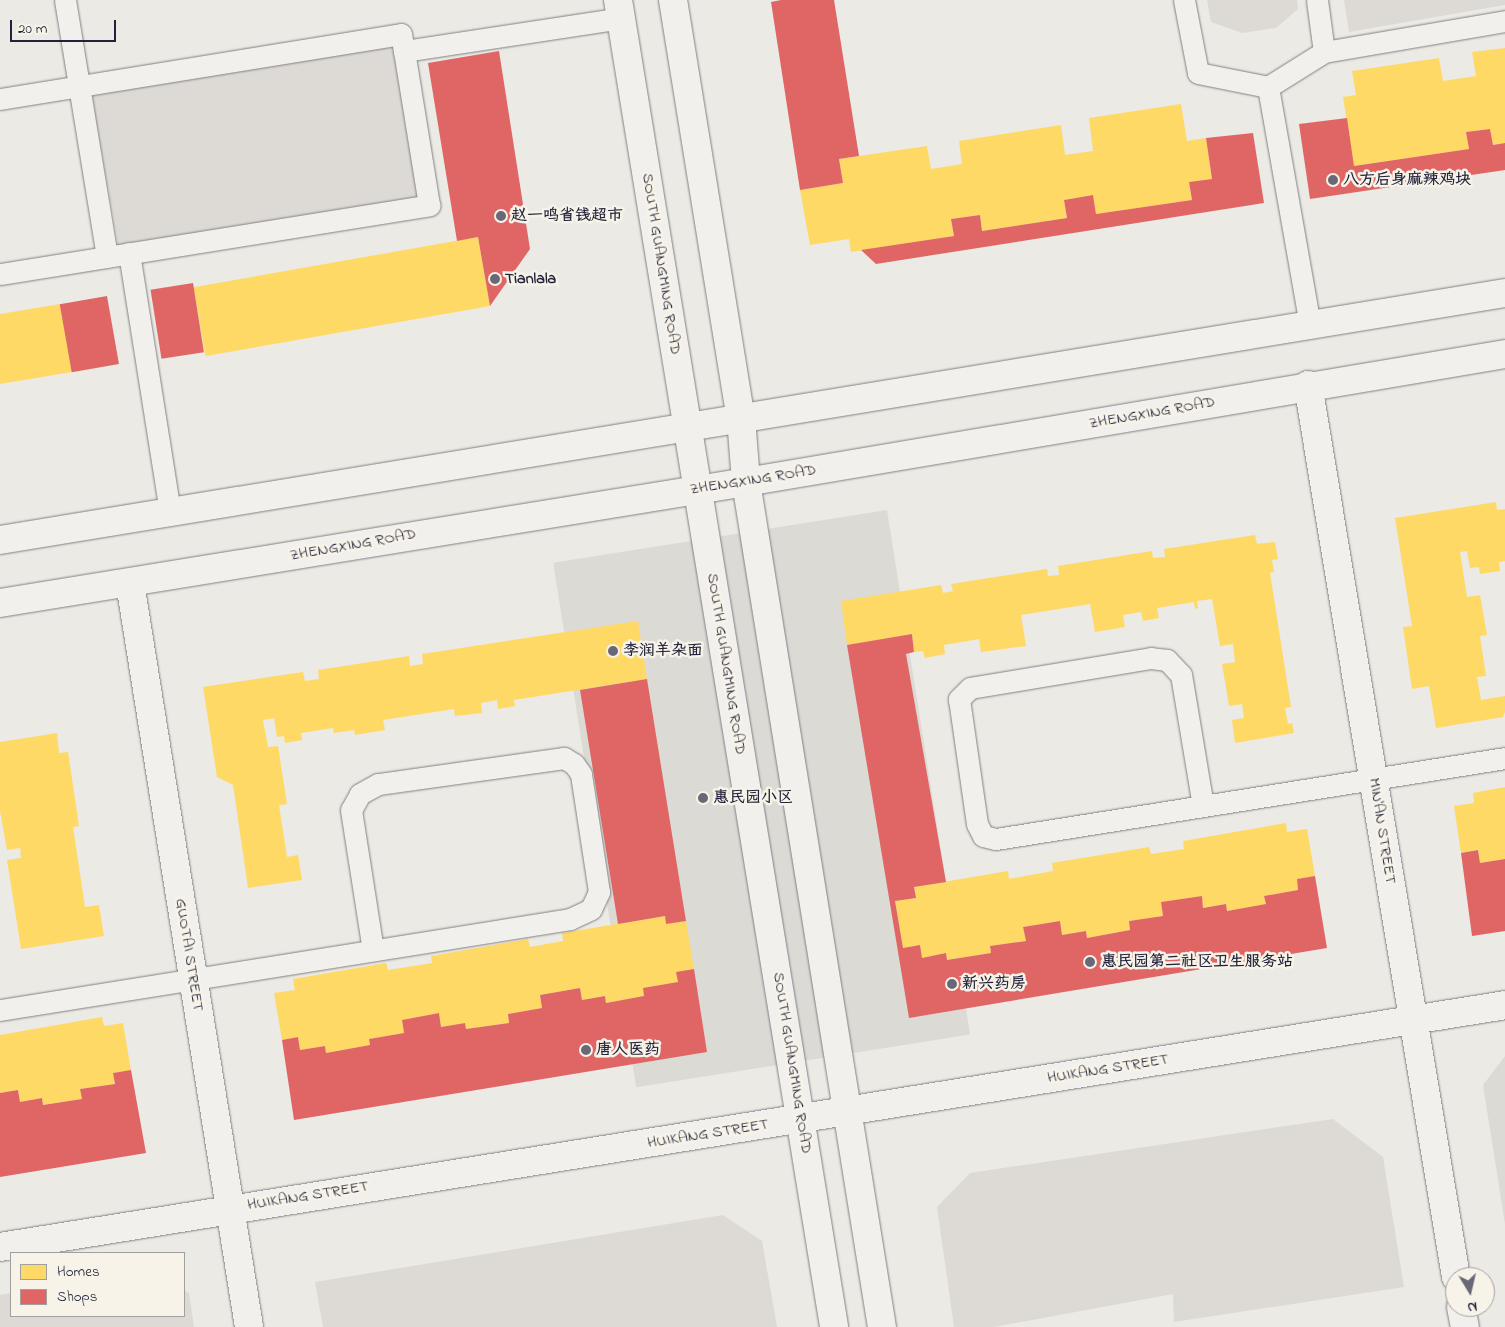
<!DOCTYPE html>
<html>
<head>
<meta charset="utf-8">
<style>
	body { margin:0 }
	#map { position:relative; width:1505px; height:1327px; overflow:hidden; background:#ebeae4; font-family:"Indie Flower","LXGW WenKai TC",sans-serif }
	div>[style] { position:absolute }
	.built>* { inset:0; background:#dcdad5; transform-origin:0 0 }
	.green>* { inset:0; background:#dddad5; transform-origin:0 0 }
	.homes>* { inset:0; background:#ffd966; transform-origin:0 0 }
	.shops>* { inset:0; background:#e06666; transform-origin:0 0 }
	.roads { filter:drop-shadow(0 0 1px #818083) drop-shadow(0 0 1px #818083) }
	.lane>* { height:21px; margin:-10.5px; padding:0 10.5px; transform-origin:10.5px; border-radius:10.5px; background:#f1f0ec }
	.street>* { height:28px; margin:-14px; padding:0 14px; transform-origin:14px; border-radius:14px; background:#f1f0ec }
	.secondary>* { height:28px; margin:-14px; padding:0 14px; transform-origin:14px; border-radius:14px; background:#f1f0ec }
	.dots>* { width:14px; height:14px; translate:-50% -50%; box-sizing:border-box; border:2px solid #f7f3e8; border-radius:50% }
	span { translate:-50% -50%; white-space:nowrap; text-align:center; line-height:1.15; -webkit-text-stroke:5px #f7f3e8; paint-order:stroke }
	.poi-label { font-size:16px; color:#22223b; font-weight:700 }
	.left { translate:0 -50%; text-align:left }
	.street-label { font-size:16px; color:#22223b }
	.legend { position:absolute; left:10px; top:1252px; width:175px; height:65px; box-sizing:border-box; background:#f7f3e8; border:1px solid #a29fa3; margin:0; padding:6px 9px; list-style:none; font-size:15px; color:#22223b }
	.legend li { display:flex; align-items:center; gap:10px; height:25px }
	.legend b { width:25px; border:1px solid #a29fa3 }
	.north { position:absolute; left:1445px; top:1267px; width:50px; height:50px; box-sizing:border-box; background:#f7f3e8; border:1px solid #a29fa3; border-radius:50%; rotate:171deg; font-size:14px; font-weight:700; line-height:20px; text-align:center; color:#22223b }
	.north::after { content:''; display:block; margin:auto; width:18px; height:22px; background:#686876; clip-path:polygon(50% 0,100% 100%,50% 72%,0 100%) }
	.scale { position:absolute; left:10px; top:20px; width:106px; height:22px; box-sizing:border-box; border:2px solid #22223b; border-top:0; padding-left:6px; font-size:15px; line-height:18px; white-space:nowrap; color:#22223b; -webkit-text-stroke:4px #f7f3e8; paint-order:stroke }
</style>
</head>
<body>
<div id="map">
	<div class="built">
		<i style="left:887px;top:510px;width:531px;height:338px;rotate:81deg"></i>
		<i style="clip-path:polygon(1505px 1056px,1505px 1224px,1483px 1085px)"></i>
	</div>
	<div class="green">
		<i style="clip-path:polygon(1207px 0,1297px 0,1298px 9px,1276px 28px,1242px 33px,1211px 22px)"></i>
		<i style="clip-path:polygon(1344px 0,1505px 0,1505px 5px,1349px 32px)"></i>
		<i style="left:395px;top:42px;width:160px;height:308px;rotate:80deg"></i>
		<i style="clip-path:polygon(1333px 1119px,1383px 1157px,1404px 1287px,1174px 1322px,1173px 1294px,994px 1327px,954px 1327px,937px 1207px,970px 1173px)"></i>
		<i style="clip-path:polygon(723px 1215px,762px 1241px,777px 1327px,323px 1327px,315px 1282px)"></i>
		<i style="clip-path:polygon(184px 1290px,189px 1293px,194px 1327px,0 1327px,0 1295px,11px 1293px,11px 1316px,184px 1316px)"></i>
	</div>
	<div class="homes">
		<i style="clip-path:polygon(1505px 48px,1505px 143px,1493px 145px,1490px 129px,1466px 132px,1469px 149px,1354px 166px,1343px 97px,1356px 95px,1352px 71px,1439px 58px,1443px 81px,1476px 76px,1472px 52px)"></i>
		<i style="clip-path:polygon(1181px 104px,1187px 141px,1206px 138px,1212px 179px,1189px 182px,1192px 200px,1096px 214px,1093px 195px,1064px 200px,1067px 218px,982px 231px,980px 215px,951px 219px,954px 236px,851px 252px,849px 239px,810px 245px,800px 190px,843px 183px,839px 159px,927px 146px,931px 169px,962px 164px,959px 141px,1061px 125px,1065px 155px,1093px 151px,1089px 118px)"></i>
		<i style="left:478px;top:237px;width:70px;height:289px;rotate:80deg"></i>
		<i style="clip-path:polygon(60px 304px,72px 372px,0 384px,0 314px)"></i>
		<i style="clip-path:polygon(1496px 502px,1497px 510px,1505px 509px,1505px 561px,1499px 562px,1500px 571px,1480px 574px,1479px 567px,1470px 568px,1467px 551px,1460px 552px,1467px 597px,1480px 595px,1487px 635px,1480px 636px,1486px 676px,1477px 677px,1481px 700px,1505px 696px,1505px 712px,1503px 717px,1436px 728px,1429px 686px,1412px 689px,1403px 627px,1412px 626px,1395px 518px)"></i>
		<i style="clip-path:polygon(1255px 535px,1257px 544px,1275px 542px,1278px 559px,1272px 560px,1274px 572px,1270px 573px,1291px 707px,1285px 708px,1288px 724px,1292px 723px,1294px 733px,1235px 743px,1232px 720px,1244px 718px,1242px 704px,1229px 706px,1222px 664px,1235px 662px,1233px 644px,1220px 646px,1212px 599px,1197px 601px,1198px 608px,1195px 609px,1194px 602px,1157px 608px,1159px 618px,1143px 621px,1141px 612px,1123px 615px,1125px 627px,1095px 632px,1090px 604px,1021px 615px,1026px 646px,981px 652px,979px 639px,944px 645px,945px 654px,925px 658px,923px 651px,914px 652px,912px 634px,847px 645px,841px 601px,941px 585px,943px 593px,953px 591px,951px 584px,1047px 569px,1048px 576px,1059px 575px,1058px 566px,1152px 551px,1153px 558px,1165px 557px,1164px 549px)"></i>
		<i style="clip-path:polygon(638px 621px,647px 679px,514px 700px,515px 706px,498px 709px,497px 700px,481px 703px,482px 713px,455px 716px,454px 709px,383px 720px,385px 730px,355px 735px,354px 730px,334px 733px,333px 728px,301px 733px,302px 740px,285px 743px,284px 736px,277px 737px,274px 718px,263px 720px,268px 747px,278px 746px,287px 804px,279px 805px,287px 857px,298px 855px,302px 880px,248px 888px,233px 785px,217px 777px,203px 687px,303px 672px,305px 681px,319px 679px,318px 670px,409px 656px,410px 666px,423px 664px,422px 654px)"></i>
		<i style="clip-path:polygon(57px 733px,59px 753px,68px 752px,79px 826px,73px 827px,85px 907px,99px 905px,104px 936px,21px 949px,7px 860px,21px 858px,20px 848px,7px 850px,0 811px,0 742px)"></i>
		<i style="clip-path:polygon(1505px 787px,1505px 859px,1480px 863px,1478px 850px,1461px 853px,1454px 806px,1474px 803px,1473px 793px)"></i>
		<i style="clip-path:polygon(1286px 823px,1287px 832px,1307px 829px,1315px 876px,1297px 879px,1298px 890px,1264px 896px,1266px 904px,1227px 911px,1226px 904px,1203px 908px,1202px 896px,1161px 902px,1163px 916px,1129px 921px,1130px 930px,1087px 938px,1086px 931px,1062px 935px,1060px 921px,1023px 927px,1026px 941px,990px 946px,991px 953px,947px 960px,946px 953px,922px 958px,920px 945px,903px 948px,895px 901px,916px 898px,914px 887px,1008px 871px,1009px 879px,1053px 871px,1052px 863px,1149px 847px,1151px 854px,1184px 849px,1183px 841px)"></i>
		<i style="clip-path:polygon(665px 916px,666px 924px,686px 921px,694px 969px,676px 972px,678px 982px,643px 988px,644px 996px,606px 1003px,605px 996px,582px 1000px,580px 988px,540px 995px,542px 1008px,508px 1014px,509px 1023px,466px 1029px,465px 1023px,441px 1027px,439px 1013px,402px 1020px,404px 1033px,369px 1039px,370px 1045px,326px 1053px,325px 1046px,300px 1050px,298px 1037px,282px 1040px,274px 993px,295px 990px,293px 979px,386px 963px,388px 970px,432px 963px,431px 956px,528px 939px,530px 947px,563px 941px,562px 933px)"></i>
		<i style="clip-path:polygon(102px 1017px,104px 1026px,123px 1023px,131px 1070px,113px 1073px,115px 1084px,80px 1089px,82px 1099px,43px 1105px,42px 1098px,20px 1102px,18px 1090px,0 1093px,0 1035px)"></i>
	</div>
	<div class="shops">
		<i style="clip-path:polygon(781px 0,834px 0,859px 156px,839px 159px,843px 183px,800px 190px,771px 2px)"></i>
		<i style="clip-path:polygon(499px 51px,530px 249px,490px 306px,478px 237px,457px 241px,428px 63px)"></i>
		<i style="clip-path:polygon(1347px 118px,1354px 166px,1469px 149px,1466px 132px,1490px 129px,1493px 145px,1505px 143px,1505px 170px,1310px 199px,1299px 124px)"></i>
		<i style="clip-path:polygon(1253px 133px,1264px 203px,876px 264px,861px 250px,954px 236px,951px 219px,980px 215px,982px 231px,1067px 218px,1064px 200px,1093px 195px,1096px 214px,1192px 200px,1189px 182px,1212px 179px,1206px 138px)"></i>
		<i style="left:193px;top:283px;width:70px;height:43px;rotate:81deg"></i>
		<i style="left:107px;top:296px;width:69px;height:48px;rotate:80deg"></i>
		<i style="clip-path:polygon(912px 634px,914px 652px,906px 654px,946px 882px,914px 887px,916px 898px,895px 901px,903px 948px,920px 945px,922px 958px,946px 953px,947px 960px,991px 953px,990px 946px,1026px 941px,1023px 927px,1060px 921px,1062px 935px,1086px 931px,1087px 938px,1130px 930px,1129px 921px,1163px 916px,1161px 902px,1202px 896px,1203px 908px,1226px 904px,1227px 911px,1266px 904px,1264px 896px,1298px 890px,1297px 879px,1315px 876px,1327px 948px,909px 1018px,847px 645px)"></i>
		<i style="clip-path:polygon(647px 679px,686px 921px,666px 924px,665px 916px,618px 924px,580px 690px)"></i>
		<i style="clip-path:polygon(1478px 850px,1480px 863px,1505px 859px,1505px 931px,1472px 936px,1461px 853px)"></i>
		<i style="clip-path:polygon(694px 969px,707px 1052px,294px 1120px,282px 1040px,298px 1037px,300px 1050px,325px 1046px,326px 1053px,370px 1045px,369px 1039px,404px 1033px,402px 1020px,439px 1013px,441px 1027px,465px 1023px,466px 1029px,509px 1023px,508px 1014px,542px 1008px,540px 995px,580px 988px,582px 1000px,605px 996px,606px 1003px,644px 996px,643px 988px,678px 982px,676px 972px)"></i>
		<i style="clip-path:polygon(131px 1070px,146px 1153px,0 1177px,0 1093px,18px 1090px,20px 1102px,42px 1098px,43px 1105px,82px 1099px,80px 1089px,115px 1084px,113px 1073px)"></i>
	</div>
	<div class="roads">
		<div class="lane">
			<i style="left:65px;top:0;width:260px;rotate:80.7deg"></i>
			<i style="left:1184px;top:0;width:74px;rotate:79.1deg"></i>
			<i style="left:1198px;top:73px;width:71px;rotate:11.3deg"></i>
			<i style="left:1268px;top:87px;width:66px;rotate:-32deg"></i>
			<i style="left:1324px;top:52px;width:52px;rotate:-97.7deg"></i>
			<i style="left:1324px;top:52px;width:184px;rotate:-9.7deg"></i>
			<i style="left:1268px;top:87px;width:241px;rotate:80deg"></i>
			<i style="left:0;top:99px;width:406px;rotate:-9.2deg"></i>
			<i style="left:401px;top:34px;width:17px;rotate:80deg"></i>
			<i style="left:129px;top:253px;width:262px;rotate:81deg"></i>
			<i style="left:0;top:274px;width:435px;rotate:-9.1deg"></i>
			<i style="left:429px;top:205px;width:156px;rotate:-99.2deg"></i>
			<i style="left:404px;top:51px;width:219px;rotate:-8.6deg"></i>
			<i style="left:1203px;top:806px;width:133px;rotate:-99.5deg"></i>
			<i style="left:1181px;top:675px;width:21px;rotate:-133deg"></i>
			<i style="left:1167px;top:660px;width:16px;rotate:-173deg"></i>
			<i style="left:1151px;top:658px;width:183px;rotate:170.6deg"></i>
			<i style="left:970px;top:688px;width:16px;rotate:135deg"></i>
			<i style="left:959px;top:699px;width:126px;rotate:81.8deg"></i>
			<i style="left:977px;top:824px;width:13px;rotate:63deg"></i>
			<i style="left:983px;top:836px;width:13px;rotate:13deg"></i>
			<i style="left:996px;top:839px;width:515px;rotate:-9.04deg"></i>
			<i style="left:0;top:1010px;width:577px;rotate:-9.07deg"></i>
			<i style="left:570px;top:919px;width:23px;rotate:-25deg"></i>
			<i style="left:591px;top:909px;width:19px;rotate:-65deg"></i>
			<i style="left:599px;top:892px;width:119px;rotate:-98.7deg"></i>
			<i style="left:581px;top:774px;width:12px;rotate:-125deg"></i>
			<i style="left:574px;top:764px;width:12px;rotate:-149deg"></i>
			<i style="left:564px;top:758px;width:188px;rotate:172deg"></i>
			<i style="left:378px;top:784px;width:21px;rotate:151deg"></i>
			<i style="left:360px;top:794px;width:18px;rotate:119deg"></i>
			<i style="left:351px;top:810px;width:142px;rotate:81.1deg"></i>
		</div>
		<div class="street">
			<i style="left:1308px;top:385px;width:904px;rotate:80.58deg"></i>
			<i style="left:130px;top:583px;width:753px;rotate:80.91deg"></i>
			<i style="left:0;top:1247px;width:1524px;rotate:-9.13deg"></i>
			<i style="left:1461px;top:1307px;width:20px;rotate:79deg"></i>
		</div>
		<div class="secondary">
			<i style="left:618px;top:0;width:1344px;rotate:80.75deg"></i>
			<i style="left:673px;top:0;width:423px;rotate:80.8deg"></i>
			<i style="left:741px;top:418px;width:64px;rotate:85.5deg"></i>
			<i style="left:746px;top:482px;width:856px;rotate:80.86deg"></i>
			<i style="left:0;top:540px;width:1525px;rotate:-9.32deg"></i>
			<i style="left:0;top:603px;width:756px;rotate:-9.21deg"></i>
			<i style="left:746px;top:482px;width:770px;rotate:-9.57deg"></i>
		</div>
	</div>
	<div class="dots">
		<i style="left:1333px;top:180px;background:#686876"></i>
		<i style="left:501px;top:216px;background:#686876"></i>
		<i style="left:495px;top:279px;background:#686876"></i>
		<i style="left:613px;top:651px;background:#686876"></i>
		<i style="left:703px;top:798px;background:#686876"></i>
		<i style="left:1090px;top:962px;background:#686876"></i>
		<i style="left:952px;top:984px;background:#686876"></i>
		<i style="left:586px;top:1050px;background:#686876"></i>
	</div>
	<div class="poi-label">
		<span class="left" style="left:1343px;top:180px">八方后身麻辣鸡块</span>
		<span class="left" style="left:511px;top:216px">赵一鸣省钱超市</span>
		<span class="left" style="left:505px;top:279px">Tianlala</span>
		<span class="left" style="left:623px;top:651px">李润羊杂面</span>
		<span class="left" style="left:713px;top:798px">惠民园小区</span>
		<span class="left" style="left:1101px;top:962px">惠民园第二社区卫生服务站</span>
		<span class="left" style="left:962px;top:984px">新兴药房</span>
		<span class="left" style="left:596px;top:1050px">唐人医药</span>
	</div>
	<div class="street-label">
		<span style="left:661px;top:264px;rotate:81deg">SOUTH GUANGMING ROAD</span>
		<span style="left:1152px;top:413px;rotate:-10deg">ZHENGXING ROAD</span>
		<span style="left:753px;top:480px;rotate:-9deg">ZHENGXING ROAD</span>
		<span style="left:353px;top:545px;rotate:-10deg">ZHENGXING ROAD</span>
		<span style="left:726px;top:664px;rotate:81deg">SOUTH GUANGMING ROAD</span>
		<span style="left:1382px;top:831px;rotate:81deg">MIN'AN STREET</span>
		<span style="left:189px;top:955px;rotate:81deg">GUOTAI STREET</span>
		<span style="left:792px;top:1063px;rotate:81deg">SOUTH GUANGMING ROAD</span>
		<span style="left:1108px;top:1069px;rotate:-9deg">HUIKANG STREET</span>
		<span style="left:708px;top:1134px;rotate:-9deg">HUIKANG STREET</span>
		<span style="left:308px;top:1196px;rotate:-9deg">HUIKANG STREET</span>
	</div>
	<ul class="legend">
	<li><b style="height:14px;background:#ffd966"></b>Homes</li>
	<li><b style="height:14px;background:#e06666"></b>Shops</li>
	</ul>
	<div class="north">N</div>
	<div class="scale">20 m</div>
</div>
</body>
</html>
